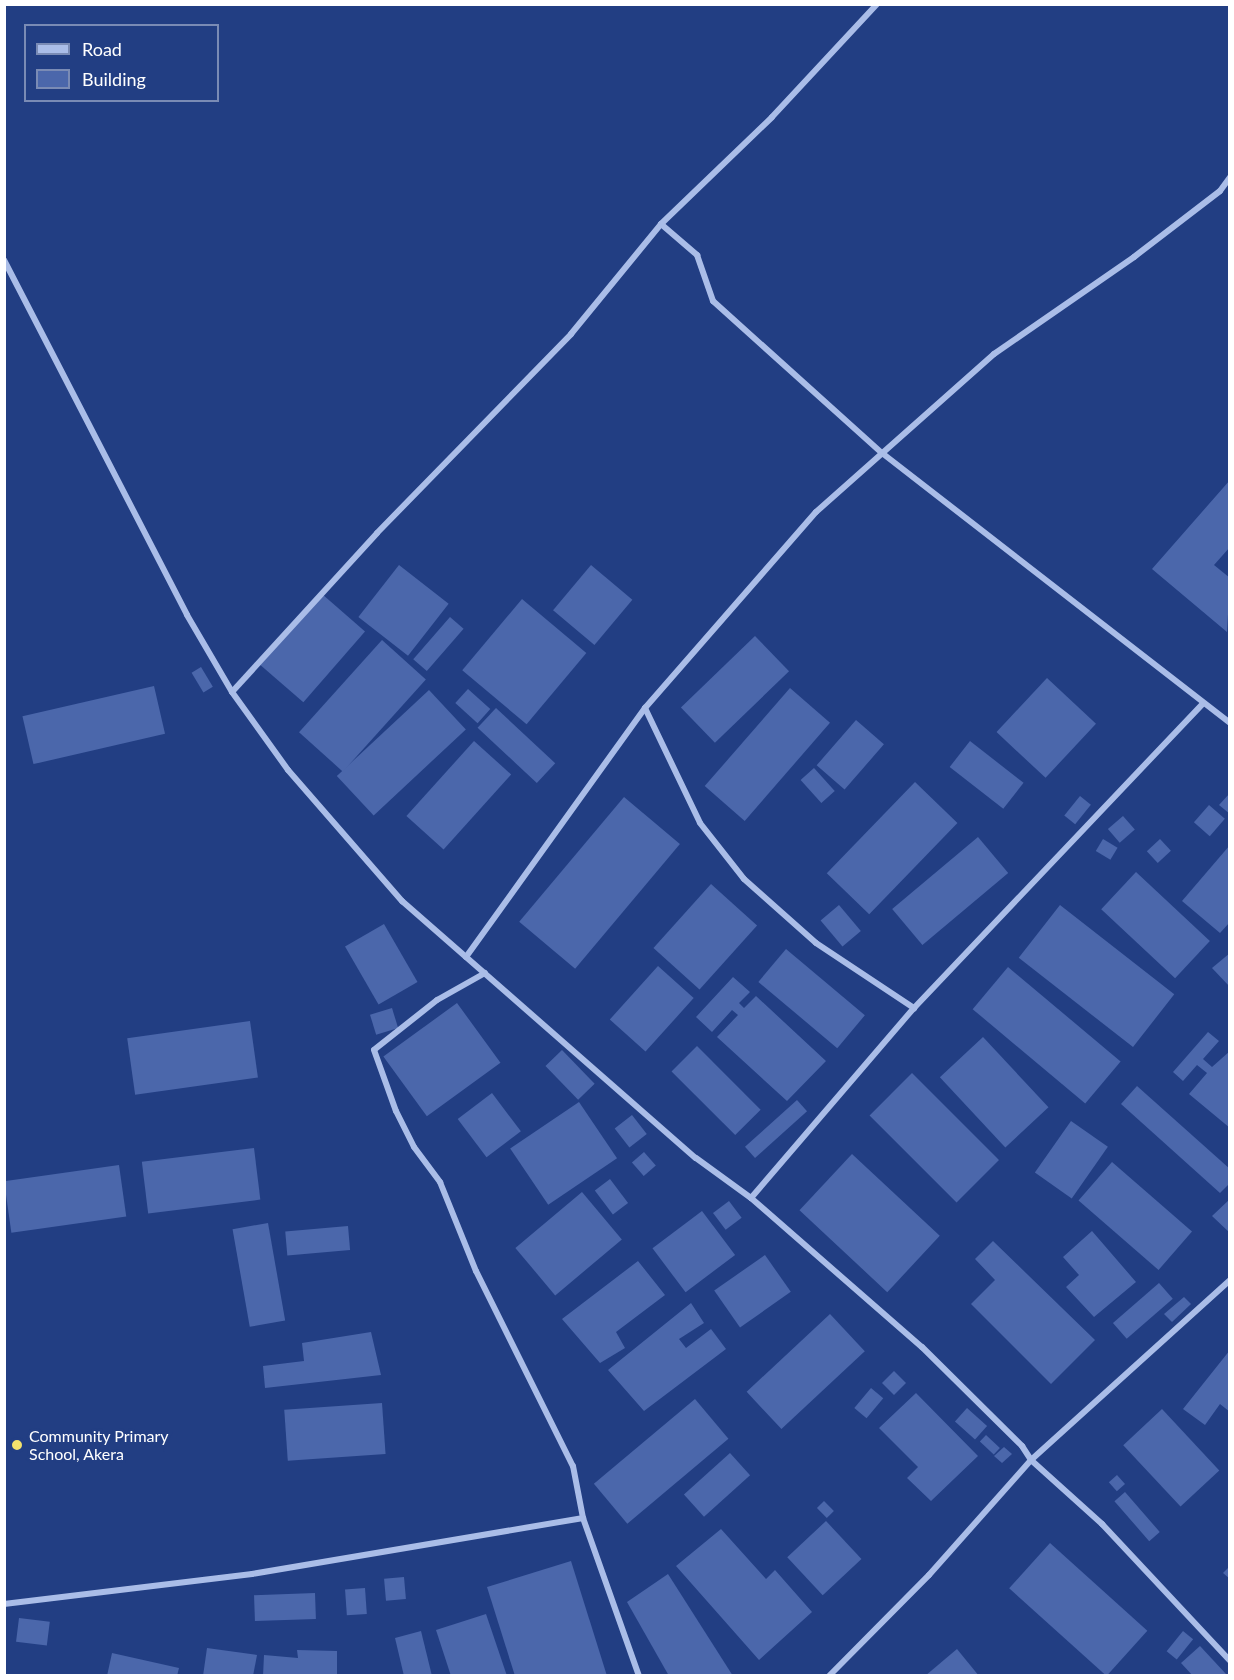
<!DOCTYPE html>
<html>
<head>
<meta charset="utf-8">
<style>
	body { margin:0 }
	#map { position:relative; width:1234px; height:1680px; overflow:hidden; background:#223e83; font-family:Lato,sans-serif }
	div>[style] { position:absolute }
	.building>* { inset:0; background:#4b67ab; transform-origin:0 0 }
	.street>* { height:6px; margin:-3px; padding:0 3px; transform-origin:3px; border-radius:3px; background:#aabde8 }
	.dots>* { width:16px; height:16px; translate:-50% -50%; box-sizing:border-box; border:3px solid #223e83; border-radius:50% }
	span { translate:-50% -50%; white-space:nowrap; text-align:center; line-height:1.15; -webkit-text-stroke:6px #223e83; paint-order:stroke }
	.poi-label { font-size:16px; color:#fff }
	.left { translate:0 -50%; text-align:left }
	.frame { position:absolute; inset:0; border:6px solid #fff; pointer-events:none }
	.legend { position:absolute; left:24px; top:24px; width:195px; height:78px; box-sizing:border-box; background:#223e83; border:2px solid #7a8bb5; margin:0; padding:8px 10px; list-style:none; font-size:18px; color:#fff }
	.legend li { display:flex; align-items:center; gap:12px; height:30px }
	.legend b { width:30px; border:2px solid #7a8bb5 }
</style>
</head>
<body>
<div id="map">
	<div class="building">
		<i style="clip-path:polygon(1230px 480px,1230px 547px,1214px 565px,1230px 578px,1227px 632px,1152px 569px)"></i>
		<i style="left:399px;top:565px;width:63px;height:66px;rotate:38deg"></i>
		<i style="left:591px;top:565px;width:54px;height:59px;rotate:40deg"></i>
		<i style="left:322px;top:594px;width:57px;height:94px;rotate:41deg"></i>
		<i style="left:522px;top:599px;width:84px;height:93px;rotate:40deg"></i>
		<i style="left:450px;top:617px;width:18px;height:56px;rotate:41deg"></i>
		<i style="left:755px;top:636px;width:49px;height:103px;rotate:46deg"></i>
		<i style="left:382px;top:640px;width:59px;height:124px;rotate:42deg"></i>
		<i style="left:201px;top:667px;width:23px;height:11px;rotate:59deg"></i>
		<i style="left:1047px;top:678px;width:67px;height:74px;rotate:43deg"></i>
		<i style="left:154px;top:686px;width:49px;height:135px;rotate:77deg"></i>
		<i style="left:790px;top:688px;width:53px;height:130px;rotate:41deg"></i>
		<i style="left:468px;top:689px;width:30px;height:19px;rotate:42deg"></i>
		<i style="left:429px;top:690px;width:54px;height:126px;rotate:47deg"></i>
		<i style="left:496px;top:708px;width:81px;height:27px;rotate:43deg"></i>
		<i style="left:856px;top:720px;width:37px;height:60px;rotate:41deg"></i>
		<i style="left:474px;top:741px;width:50px;height:101px;rotate:42deg"></i>
		<i style="left:970px;top:741px;width:68px;height:33px;rotate:38deg"></i>
		<i style="left:814px;top:768px;width:31px;height:18px;rotate:48deg"></i>
		<i style="left:915px;top:782px;width:59px;height:127px;rotate:44deg"></i>
		<i style="clip-path:polygon(1230px 793px,1230px 814px,1219px 805px)"></i>
		<i style="left:1080px;top:796px;width:14px;height:25px;rotate:39deg"></i>
		<i style="left:624px;top:797px;width:73px;height:163px;rotate:40deg"></i>
		<i style="left:1209px;top:805px;width:21px;height:23px;rotate:41deg"></i>
		<i style="left:1123px;top:816px;width:18px;height:20px;rotate:49deg"></i>
		<i style="left:978px;top:837px;width:47px;height:112px;rotate:50deg"></i>
		<i style="left:1103px;top:839px;width:17px;height:14px;rotate:31deg"></i>
		<i style="left:1160px;top:839px;width:16px;height:18px;rotate:47deg"></i>
		<i style="clip-path:polygon(1230px 845px,1230px 922px,1220px 933px,1182px 901px)"></i>
		<i style="left:1136px;top:872px;width:101px;height:51px;rotate:43deg"></i>
		<i style="left:711px;top:884px;width:62px;height:86px;rotate:42deg"></i>
		<i style="left:839px;top:905px;width:34px;height:24px;rotate:50deg"></i>
		<i style="left:1060px;top:905px;width:145px;height:67px;rotate:38deg"></i>
		<i style="left:384px;top:924px;width:67px;height:45px;rotate:60deg"></i>
		<i style="left:786px;top:949px;width:103px;height:43px;rotate:40deg"></i>
		<i style="clip-path:polygon(1230px 953px,1230px 987px,1212px 968px)"></i>
		<i style="left:658px;top:966px;width:48px;height:72px;rotate:42deg"></i>
		<i style="left:1008px;top:967px;width:147px;height:55px;rotate:40deg"></i>
		<i style="clip-path:polygon(733px 977px,750px 992px,739px 1003px,744px 1008px,756px 996px,826px 1061px,787px 1101px,717px 1037px,738px 1015px,732px 1010px,712px 1032px,696px 1017px)"></i>
		<i style="left:457px;top:1003px;width:74px;height:91px;rotate:54deg"></i>
		<i style="left:392px;top:1008px;width:21px;height:23px;rotate:73deg"></i>
		<i style="left:250px;top:1021px;width:57px;height:124px;rotate:82deg"></i>
		<i style="clip-path:polygon(1208px 1032px,1219px 1041px,1203px 1059px,1212px 1067px,1230px 1051px,1230px 1128px,1189px 1094px,1207px 1073px,1197px 1065px,1183px 1081px,1173px 1072px)"></i>
		<i style="left:983px;top:1037px;width:96px;height:59px;rotate:47deg"></i>
		<i style="left:697px;top:1046px;width:90px;height:36px;rotate:45deg"></i>
		<i style="left:562px;top:1050px;width:47px;height:23px;rotate:46deg"></i>
		<i style="left:912px;top:1073px;width:123px;height:60px;rotate:45deg"></i>
		<i style="clip-path:polygon(1137px 1086px,1230px 1169px,1230px 1183px,1220px 1193px,1121px 1104px)"></i>
		<i style="left:492px;top:1093px;width:48px;height:43px;rotate:53deg"></i>
		<i style="left:797px;top:1100px;width:15px;height:70px;rotate:48deg"></i>
		<i style="left:579px;top:1102px;width:68px;height:83px;rotate:56deg"></i>
		<i style="left:632px;top:1115px;width:24px;height:22px;rotate:52deg"></i>
		<i style="left:1071px;top:1121px;width:45px;height:63px;rotate:35deg"></i>
		<i style="left:254px;top:1148px;width:52px;height:113px;rotate:83deg"></i>
		<i style="left:644px;top:1152px;width:18px;height:16px;rotate:49deg"></i>
		<i style="left:852px;top:1154px;width:120px;height:77px;rotate:43deg"></i>
		<i style="left:1112px;top:1162px;width:106px;height:51px;rotate:41deg"></i>
		<i style="left:119px;top:1165px;width:52px;height:116px;rotate:82deg"></i>
		<i style="left:610px;top:1179px;width:30px;height:19px;rotate:53deg"></i>
		<i style="left:582px;top:1192px;width:62px;height:87px;rotate:50deg"></i>
		<i style="clip-path:polygon(1230px 1199px,1230px 1233px,1212px 1216px)"></i>
		<i style="left:729px;top:1201px;width:21px;height:20px;rotate:53deg"></i>
		<i style="left:702px;top:1211px;width:55px;height:62px;rotate:53deg"></i>
		<i style="left:268px;top:1223px;width:99px;height:36px;rotate:80deg"></i>
		<i style="left:348px;top:1226px;width:24px;height:63px;rotate:85deg"></i>
		<i style="clip-path:polygon(1092px 1231px,1136px 1282px,1094px 1317px,1066px 1287px,1079px 1275px,1063px 1257px)"></i>
		<i style="clip-path:polygon(993px 1241px,1095px 1340px,1051px 1384px,971px 1304px,995px 1280px,975px 1259px)"></i>
		<i style="left:765px;top:1255px;width:45px;height:62px;rotate:55deg"></i>
		<i style="clip-path:polygon(638px 1261px,665px 1295px,616px 1332px,625px 1348px,600px 1363px,562px 1319px)"></i>
		<i style="left:1159px;top:1283px;width:21px;height:61px;rotate:49deg"></i>
		<i style="clip-path:polygon(1184px 1297px,1191px 1304px,1172px 1322px,1164px 1314px)"></i>
		<i style="clip-path:polygon(691px 1303px,704px 1323px,679px 1339px,686px 1348px,711px 1329px,726px 1349px,644px 1411px,608px 1370px)"></i>
		<i style="left:830px;top:1314px;width:51px;height:114px;rotate:47deg"></i>
		<i style="clip-path:polygon(371px 1332px,381px 1375px,265px 1388px,263px 1366px,304px 1361px,302px 1343px)"></i>
		<i style="clip-path:polygon(1230px 1350px,1230px 1412px,1220px 1404px,1205px 1425px,1183px 1409px)"></i>
		<i style="left:894px;top:1371px;width:17px;height:17px;rotate:45deg"></i>
		<i style="left:871px;top:1388px;width:16px;height:26px;rotate:40deg"></i>
		<i style="clip-path:polygon(916px 1393px,978px 1456px,931px 1501px,907px 1478px,918px 1467px,879px 1428px)"></i>
		<i style="left:695px;top:1399px;width:52px;height:132px;rotate:50deg"></i>
		<i style="left:382px;top:1403px;width:51px;height:98px;rotate:86deg"></i>
		<i style="left:967px;top:1408px;width:27px;height:18px;rotate:42deg"></i>
		<i style="left:1162px;top:1409px;width:84px;height:53px;rotate:47deg"></i>
		<i style="left:986px;top:1435px;width:19px;height:9px;rotate:43deg"></i>
		<i style="clip-path:polygon(1004px 1447px,1012px 1454px,1002px 1463px,994px 1456px)"></i>
		<i style="left:730px;top:1453px;width:30px;height:62px;rotate:48deg"></i>
		<i style="left:1117px;top:1475px;width:12px;height:11px;rotate:48deg"></i>
		<i style="left:1125px;top:1492px;width:53px;height:14px;rotate:49deg"></i>
		<i style="left:824px;top:1501px;width:14px;height:10px;rotate:45deg"></i>
		<i style="left:826px;top:1521px;width:52px;height:53px;rotate:47deg"></i>
		<i style="clip-path:polygon(721px 1529px,766px 1579px,775px 1570px,812px 1612px,759px 1660px,676px 1566px)"></i>
		<i style="left:1050px;top:1543px;width:131px;height:61px;rotate:42deg"></i>
		<i style="clip-path:polygon(571px 1561px,607px 1676px,515px 1676px,487px 1587px)"></i>
		<i style="clip-path:polygon(1230px 1566px,1230px 1579px,1223px 1573px)"></i>
		<i style="clip-path:polygon(668px 1574px,733px 1676px,669px 1676px,627px 1602px)"></i>
		<i style="left:404px;top:1577px;width:22px;height:20px;rotate:85deg"></i>
		<i style="left:365px;top:1588px;width:26px;height:20px;rotate:86deg"></i>
		<i style="left:315px;top:1593px;width:26px;height:61px;rotate:88deg"></i>
		<i style="clip-path:polygon(486px 1614px,507px 1676px,451px 1676px,436px 1630px)"></i>
		<i style="left:19px;top:1618px;width:31px;height:24px;rotate:7deg"></i>
		<i style="clip-path:polygon(421px 1631px,432px 1676px,404px 1676px,395px 1638px)"></i>
		<i style="left:1183px;top:1631px;width:13px;height:26px;rotate:39deg"></i>
		<i style="clip-path:polygon(1200px 1646px,1226px 1674px,1225px 1676px,1193px 1676px,1181px 1663px)"></i>
		<i style="clip-path:polygon(207px 1648px,257px 1655px,253px 1676px,203px 1676px)"></i>
		<i style="clip-path:polygon(957px 1649px,979px 1676px,925px 1676px)"></i>
		<i style="clip-path:polygon(297px 1650px,337px 1651px,337px 1676px,263px 1676px,264px 1655px,298px 1658px)"></i>
		<i style="clip-path:polygon(112px 1653px,179px 1668px,177px 1676px,107px 1676px)"></i>
	</div>
	<div class="street">
		<i style="left:661px;top:224px;width:48px;rotate:40.7deg"></i>
		<i style="left:697px;top:255px;width:49px;rotate:70.8deg"></i>
		<i style="left:713px;top:301px;width:227px;rotate:42deg"></i>
		<i style="left:882px;top:453px;width:440px;rotate:37.8deg"></i>
		<i style="left:4px;top:260px;width:399px;rotate:62.7deg"></i>
		<i style="left:187px;top:615px;width:89px;rotate:59.7deg"></i>
		<i style="left:232px;top:692px;width:96px;rotate:54.3deg"></i>
		<i style="left:288px;top:770px;width:174px;rotate:49deg"></i>
		<i style="left:402px;top:901px;width:390px;rotate:41.2deg"></i>
		<i style="left:696px;top:1158px;width:68px;rotate:36deg"></i>
		<i style="left:751px;top:1198px;width:227px;rotate:41.1deg"></i>
		<i style="left:922px;top:1347px;width:141px;rotate:44.7deg"></i>
		<i style="left:1022px;top:1446px;width:17px;rotate:57deg"></i>
		<i style="left:1031px;top:1460px;width:96px;rotate:42deg"></i>
		<i style="left:1102px;top:1524px;width:187px;rotate:46.9deg"></i>
		<i style="left:232px;top:692px;width:215px;rotate:-47.6deg"></i>
		<i style="left:377px;top:533px;width:278px;rotate:-45.7deg"></i>
		<i style="left:571px;top:334px;width:142px;rotate:-50.7deg"></i>
		<i style="left:661px;top:224px;width:154px;rotate:-43.9deg"></i>
		<i style="left:772px;top:117px;width:154px;rotate:-47.1deg"></i>
		<i style="left:645px;top:708px;width:127px;rotate:64.4deg"></i>
		<i style="left:700px;top:823px;width:71px;rotate:51.8deg"></i>
		<i style="left:744px;top:879px;width:96px;rotate:41.6deg"></i>
		<i style="left:816px;top:943px;width:118px;rotate:33.6deg"></i>
		<i style="left:466px;top:957px;width:307px;rotate:-54.3deg"></i>
		<i style="left:645px;top:708px;width:260px;rotate:-48.9deg"></i>
		<i style="left:816px;top:512px;width:238px;rotate:-41.6deg"></i>
		<i style="left:994px;top:354px;width:170px;rotate:-34.7deg"></i>
		<i style="left:1134px;top:257px;width:108px;rotate:-37.5deg"></i>
		<i style="left:1220px;top:191px;width:17px;rotate:-54deg"></i>
		<i style="left:485px;top:973px;width:55px;rotate:150.6deg"></i>
		<i style="left:437px;top:1000px;width:80px;rotate:141.6deg"></i>
		<i style="left:374px;top:1050px;width:65px;rotate:70.2deg"></i>
		<i style="left:396px;top:1111px;width:40px;rotate:63.4deg"></i>
		<i style="left:414px;top:1147px;width:44px;rotate:53.4deg"></i>
		<i style="left:440px;top:1182px;width:96px;rotate:68deg"></i>
		<i style="left:476px;top:1271px;width:218px;rotate:63.6deg"></i>
		<i style="left:573px;top:1466px;width:53px;rotate:79.1deg"></i>
		<i style="left:583px;top:1518px;width:168px;rotate:70.5deg"></i>
		<i style="left:751px;top:1198px;width:250px;rotate:-49.4deg"></i>
		<i style="left:914px;top:1008px;width:419px;rotate:-46.5deg"></i>
		<i style="left:4px;top:1604px;width:250px;rotate:-6.9deg"></i>
		<i style="left:252px;top:1574px;width:336px;rotate:-9.6deg"></i>
		<i style="left:829px;top:1676px;width:142px;rotate:-45.3deg"></i>
		<i style="left:929px;top:1575px;width:154px;rotate:-48.4deg"></i>
		<i style="left:1031px;top:1460px;width:268px;rotate:-42.1deg"></i>
	</div>
	<div class="dots">
		<i style="left:17px;top:1445px;background:#f4e26d"></i>
	</div>
	<div class="poi-label">
		<span class="left" style="left:29px;top:1445px">Community Primary<br>School, Akera</span>
	</div>
	<div class="frame"></div>
	<ul class="legend">
	<li><b style="height:8px;background:#aabde8"></b>Road</li>
	<li><b style="height:16px;background:#4b67ab"></b>Building</li>
	</ul>
</div>
</body>
</html>
